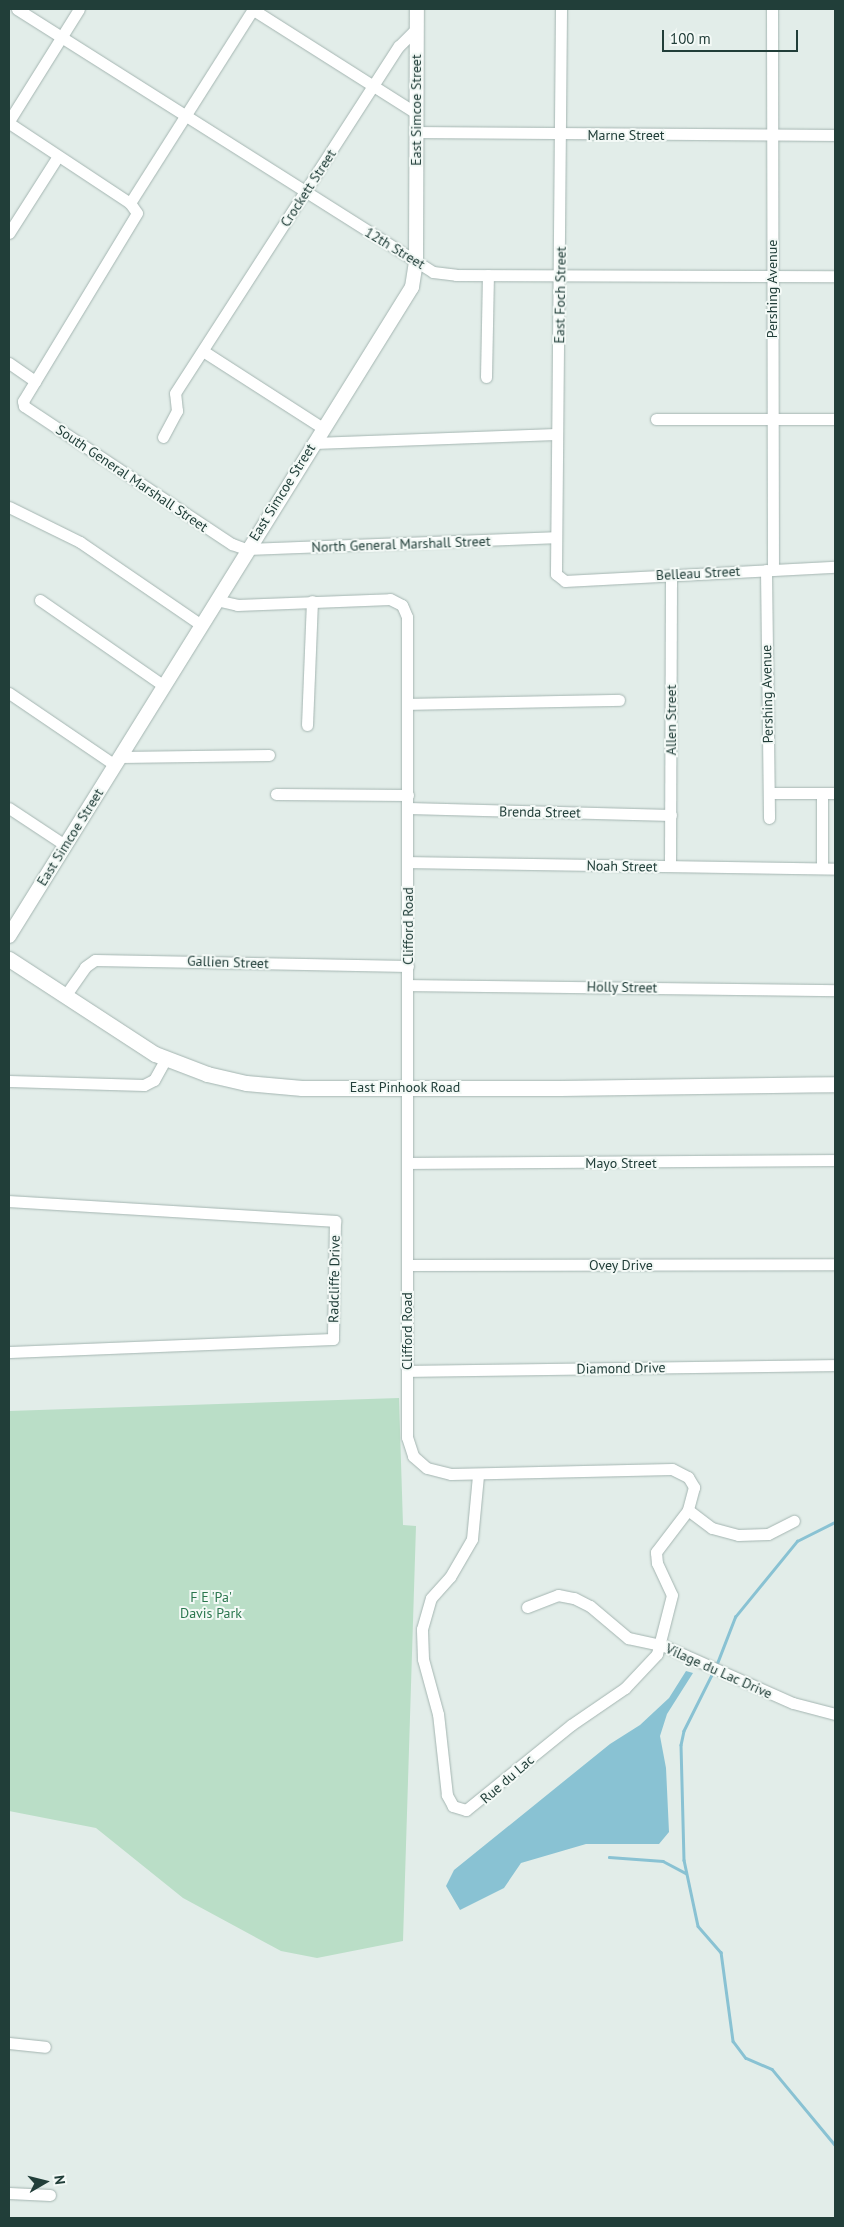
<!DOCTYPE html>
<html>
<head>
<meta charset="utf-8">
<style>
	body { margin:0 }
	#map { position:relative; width:844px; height:2227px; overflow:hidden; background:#e2ede9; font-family:"PT Sans",sans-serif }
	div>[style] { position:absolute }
	.green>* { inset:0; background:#badec7 }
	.water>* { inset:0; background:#89c2d3 }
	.stream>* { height:2.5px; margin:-1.25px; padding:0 1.25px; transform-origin:1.25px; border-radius:1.25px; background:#89c2d3 }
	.roads { filter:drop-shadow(0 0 1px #a4b5b1) drop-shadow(0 0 1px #a4b5b1) }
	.minor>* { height:11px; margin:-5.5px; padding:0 5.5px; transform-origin:5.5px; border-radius:5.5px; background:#fff }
	.tertiary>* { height:14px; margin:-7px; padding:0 7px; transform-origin:7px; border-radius:7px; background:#fff }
	.secondary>* { height:15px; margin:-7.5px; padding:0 7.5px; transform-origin:7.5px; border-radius:7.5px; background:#fff }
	span { translate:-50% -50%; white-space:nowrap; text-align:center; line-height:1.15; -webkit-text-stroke:4px #f3f9f6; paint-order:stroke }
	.street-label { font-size:14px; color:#213e39 }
	.park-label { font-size:14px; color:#2a764e }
	.frame { position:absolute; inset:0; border:10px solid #213e39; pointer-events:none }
	.north { position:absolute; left:20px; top:2157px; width:50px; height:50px; -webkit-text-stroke:4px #f3f9f6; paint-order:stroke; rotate:82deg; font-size:14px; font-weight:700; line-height:20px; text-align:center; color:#213e39 }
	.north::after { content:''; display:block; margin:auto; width:18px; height:22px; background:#213e39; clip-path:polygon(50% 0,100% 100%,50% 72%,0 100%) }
	.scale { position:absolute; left:662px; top:30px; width:136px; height:22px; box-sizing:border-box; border:2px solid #213e39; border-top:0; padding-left:6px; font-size:15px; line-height:18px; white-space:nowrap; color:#213e39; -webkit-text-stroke:4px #f3f9f6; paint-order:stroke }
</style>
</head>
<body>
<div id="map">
	<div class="green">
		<i style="clip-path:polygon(399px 1398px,403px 1525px,416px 1526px,403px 1941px,317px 1958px,281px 1951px,183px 1898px,96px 1828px,9px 1811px,9px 1411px)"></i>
	</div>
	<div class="water">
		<i style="clip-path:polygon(686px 1671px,693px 1673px,667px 1714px,660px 1736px,666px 1768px,669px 1832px,659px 1844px,586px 1844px,521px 1863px,504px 1888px,460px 1910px,446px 1886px,454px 1870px,610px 1744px,640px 1725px,669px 1698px)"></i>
	</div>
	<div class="stream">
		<i style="left:716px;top:1666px;width:53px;rotate:-68.8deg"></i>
		<i style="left:735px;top:1617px;width:98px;rotate:-50.8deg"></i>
		<i style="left:797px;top:1541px;width:42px;rotate:-26.6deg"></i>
		<i style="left:714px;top:1671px;width:67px;rotate:116.6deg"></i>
		<i style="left:684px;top:1731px;width:14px;rotate:102deg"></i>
		<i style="left:681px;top:1745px;width:115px;rotate:88.5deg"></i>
		<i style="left:684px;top:1860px;width:67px;rotate:78deg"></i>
		<i style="left:698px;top:1926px;width:35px;rotate:49deg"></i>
		<i style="left:721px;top:1952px;width:90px;rotate:82.3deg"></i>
		<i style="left:733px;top:2041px;width:21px;rotate:53deg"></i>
		<i style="left:746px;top:2058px;width:28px;rotate:23deg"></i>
		<i style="left:772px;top:2069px;width:99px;rotate:50.3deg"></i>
		<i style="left:609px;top:1857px;width:54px;rotate:4.2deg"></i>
		<i style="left:663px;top:1861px;width:26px;rotate:28deg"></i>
	</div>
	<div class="roads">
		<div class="minor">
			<i style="left:17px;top:9px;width:492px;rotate:32.3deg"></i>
			<i style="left:433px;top:272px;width:23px;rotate:7deg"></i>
			<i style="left:456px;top:275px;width:379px;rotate:0.2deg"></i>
			<i style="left:252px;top:9px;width:194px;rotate:32.4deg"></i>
			<i style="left:561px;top:9px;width:565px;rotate:90.51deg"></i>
			<i style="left:556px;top:574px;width:11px;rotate:38deg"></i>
			<i style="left:565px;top:581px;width:270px;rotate:-3deg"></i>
			<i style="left:772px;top:9px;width:560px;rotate:89.9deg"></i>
			<i style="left:9px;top:121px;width:132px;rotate:-58deg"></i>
			<i style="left:9px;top:123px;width:145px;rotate:33.5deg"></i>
			<i style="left:130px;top:203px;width:12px;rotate:55deg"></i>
			<i style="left:137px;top:213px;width:220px;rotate:121.2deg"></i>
			<i style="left:23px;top:401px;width:5px;rotate:79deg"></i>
			<i style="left:24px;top:406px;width:250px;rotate:33.6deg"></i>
			<i style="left:232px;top:544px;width:15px;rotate:20deg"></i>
			<i style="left:246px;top:549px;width:309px;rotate:-2.2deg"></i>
			<i style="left:416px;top:132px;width:419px;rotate:0.4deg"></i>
			<i style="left:130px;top:203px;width:230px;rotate:-57.6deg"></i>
			<i style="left:9px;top:233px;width:91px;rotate:-57.5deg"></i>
			<i style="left:203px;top:351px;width:143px;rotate:32.7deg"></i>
			<i style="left:9px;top:363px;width:32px;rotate:35deg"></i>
			<i style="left:486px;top:377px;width:102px;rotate:-88.9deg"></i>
			<i style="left:656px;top:419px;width:179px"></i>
			<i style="left:163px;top:437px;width:30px;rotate:-62deg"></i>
			<i style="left:177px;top:411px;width:18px;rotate:-96deg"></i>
			<i style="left:175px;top:393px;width:413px;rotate:-57.2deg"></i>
			<i style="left:399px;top:46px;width:24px;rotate:-45deg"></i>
			<i style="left:313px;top:443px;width:244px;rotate:-2.1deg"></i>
			<i style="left:9px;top:507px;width:79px;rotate:26.2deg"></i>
			<i style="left:80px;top:542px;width:147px;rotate:34.4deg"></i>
			<i style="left:766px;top:570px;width:248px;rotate:89.3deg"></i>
			<i style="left:40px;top:600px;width:151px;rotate:34.7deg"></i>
			<i style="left:216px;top:600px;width:22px;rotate:13deg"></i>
			<i style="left:237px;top:605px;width:153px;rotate:-2.2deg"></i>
			<i style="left:390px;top:599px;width:13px;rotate:27deg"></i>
			<i style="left:402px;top:605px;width:13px;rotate:67deg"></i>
			<i style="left:407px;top:617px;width:820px;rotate:90deg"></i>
			<i style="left:407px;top:1437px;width:20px;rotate:72deg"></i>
			<i style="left:413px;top:1456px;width:18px;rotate:41deg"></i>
			<i style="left:427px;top:1468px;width:25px;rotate:14deg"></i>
			<i style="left:451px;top:1474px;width:221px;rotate:-1.3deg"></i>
			<i style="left:672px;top:1469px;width:18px;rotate:27deg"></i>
			<i style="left:688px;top:1477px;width:12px;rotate:59deg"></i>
			<i style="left:694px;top:1487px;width:24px;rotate:105deg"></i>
			<i style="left:688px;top:1510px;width:53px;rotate:127.3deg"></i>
			<i style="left:656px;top:1552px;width:11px;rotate:85deg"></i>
			<i style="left:657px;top:1563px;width:35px;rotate:65deg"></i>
			<i style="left:672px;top:1595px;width:61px;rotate:104.3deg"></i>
			<i style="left:657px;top:1654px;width:47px;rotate:133.3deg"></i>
			<i style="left:625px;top:1688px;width:65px;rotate:145.6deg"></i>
			<i style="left:571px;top:1725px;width:135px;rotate:141deg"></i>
			<i style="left:466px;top:1810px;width:14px;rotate:-163deg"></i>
			<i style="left:453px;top:1806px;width:13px;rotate:-119deg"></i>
			<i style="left:447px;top:1795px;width:81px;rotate:-96.3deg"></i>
			<i style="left:438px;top:1714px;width:57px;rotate:-105.3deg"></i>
			<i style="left:423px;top:1659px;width:30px;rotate:-92deg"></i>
			<i style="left:422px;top:1629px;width:32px;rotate:-74deg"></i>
			<i style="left:431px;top:1598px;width:28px;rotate:-48deg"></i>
			<i style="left:450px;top:1577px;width:44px;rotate:-59.9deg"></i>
			<i style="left:472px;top:1539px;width:64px;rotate:-84.6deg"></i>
			<i style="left:9px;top:693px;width:128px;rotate:34.2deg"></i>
			<i style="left:408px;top:704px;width:211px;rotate:-1.1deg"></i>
			<i style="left:307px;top:725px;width:124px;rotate:-87.7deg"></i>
			<i style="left:120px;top:757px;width:149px;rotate:-0.8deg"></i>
			<i style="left:769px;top:793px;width:66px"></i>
			<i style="left:822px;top:793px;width:75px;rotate:90deg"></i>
			<i style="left:276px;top:794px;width:132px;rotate:0.4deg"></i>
			<i style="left:9px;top:808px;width:67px;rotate:33.5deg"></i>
			<i style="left:408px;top:808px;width:263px;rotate:1.5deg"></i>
			<i style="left:408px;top:862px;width:427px;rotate:0.9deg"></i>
			<i style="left:670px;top:866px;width:291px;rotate:-89.8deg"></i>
			<i style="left:408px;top:985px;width:427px;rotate:0.7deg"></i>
			<i style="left:65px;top:996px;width:35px;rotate:-55deg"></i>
			<i style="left:85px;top:967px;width:12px;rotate:-35deg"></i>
			<i style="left:95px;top:960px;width:313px;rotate:1.1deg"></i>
			<i style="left:9px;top:1081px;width:135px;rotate:1.7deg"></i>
			<i style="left:144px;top:1085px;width:11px;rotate:-27deg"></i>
			<i style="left:154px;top:1080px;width:25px;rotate:-61deg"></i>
			<i style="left:407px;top:1163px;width:428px;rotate:-0.4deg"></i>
			<i style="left:9px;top:1201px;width:327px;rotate:3.5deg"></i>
			<i style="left:335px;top:1221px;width:118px;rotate:91deg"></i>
			<i style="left:333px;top:1339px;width:324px;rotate:177.7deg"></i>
			<i style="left:407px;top:1265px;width:428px;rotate:-0.1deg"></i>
			<i style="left:407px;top:1371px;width:428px;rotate:-0.8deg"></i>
			<i style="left:688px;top:1510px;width:30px;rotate:37deg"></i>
			<i style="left:712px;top:1528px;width:27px;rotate:15deg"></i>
			<i style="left:738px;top:1535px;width:30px;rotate:-2deg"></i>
			<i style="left:768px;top:1534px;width:29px;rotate:-27deg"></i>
			<i style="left:527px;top:1607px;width:33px;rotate:-21deg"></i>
			<i style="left:558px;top:1595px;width:16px;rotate:11deg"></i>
			<i style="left:574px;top:1598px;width:18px;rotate:27deg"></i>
			<i style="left:590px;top:1606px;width:50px;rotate:40.1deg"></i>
			<i style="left:628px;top:1638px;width:35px;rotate:12deg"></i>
			<i style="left:662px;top:1645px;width:143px;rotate:23.9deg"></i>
			<i style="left:793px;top:1703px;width:43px;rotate:14.7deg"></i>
			<i style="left:9px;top:2043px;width:36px;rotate:6deg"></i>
			<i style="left:9px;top:2193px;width:41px;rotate:2.8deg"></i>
		</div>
		<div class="tertiary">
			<i style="left:9px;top:936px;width:764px;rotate:-58.16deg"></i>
			<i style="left:412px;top:287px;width:25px;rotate:-81deg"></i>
			<i style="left:416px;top:262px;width:253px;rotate:-89.8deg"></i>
		</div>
		<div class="secondary">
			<i style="left:9px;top:959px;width:174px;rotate:33.1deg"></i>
			<i style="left:155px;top:1054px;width:56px;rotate:21deg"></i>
			<i style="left:207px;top:1074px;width:40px;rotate:13deg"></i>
			<i style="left:246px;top:1083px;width:56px;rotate:5.1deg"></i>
			<i style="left:302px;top:1088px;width:258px"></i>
			<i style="left:560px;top:1088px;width:275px;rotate:-0.8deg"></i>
		</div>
	</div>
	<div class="street-label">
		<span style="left:416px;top:110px;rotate:-90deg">East Simcoe Street</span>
		<span style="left:626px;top:135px">Marne Street</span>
		<span style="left:308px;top:188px;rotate:-57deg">Crockett Street</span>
		<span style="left:395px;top:248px;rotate:31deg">12th Street</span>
		<span style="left:772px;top:289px;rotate:-90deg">Pershing Avenue</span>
		<span style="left:560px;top:295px;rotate:-89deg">East Foch Street</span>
		<span style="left:132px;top:478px;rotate:34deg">South General Marshall Street</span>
		<span style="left:282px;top:492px;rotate:-58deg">East Simcoe Street</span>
		<span style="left:401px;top:544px;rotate:-2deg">North General Marshall Street</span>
		<span style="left:698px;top:573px;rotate:-3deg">Belleau Street</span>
		<span style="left:767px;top:694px;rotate:-91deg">Pershing Avenue</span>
		<span style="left:671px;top:720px;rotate:-90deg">Allen Street</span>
		<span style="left:540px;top:812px;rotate:1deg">Brenda Street</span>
		<span style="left:70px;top:837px;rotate:-58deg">East Simcoe Street</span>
		<span style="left:622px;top:866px;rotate:1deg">Noah Street</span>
		<span style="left:408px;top:926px;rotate:-90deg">Clifford Road</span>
		<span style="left:228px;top:962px;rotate:2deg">Gallien Street</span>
		<span style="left:622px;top:987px;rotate:1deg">Holly Street</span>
		<span style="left:405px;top:1087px">East Pinhook Road</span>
		<span style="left:621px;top:1163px">Mayo Street</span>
		<span style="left:621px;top:1265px">Ovey Drive</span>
		<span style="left:334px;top:1279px;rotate:-89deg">Radcliffe Drive</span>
		<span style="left:407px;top:1331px;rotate:-90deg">Clifford Road</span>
		<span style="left:621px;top:1368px;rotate:-1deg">Diamond Drive</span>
		<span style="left:719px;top:1671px;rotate:24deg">Vilage du Lac Drive</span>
		<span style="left:507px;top:1779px;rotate:-41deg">Rue du Lac</span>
	</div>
	<div class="park-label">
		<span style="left:211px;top:1605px">F E 'Pa'<br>Davis Park</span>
	</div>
	<div class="frame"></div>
	<div class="north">N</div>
	<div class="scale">100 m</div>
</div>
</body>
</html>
